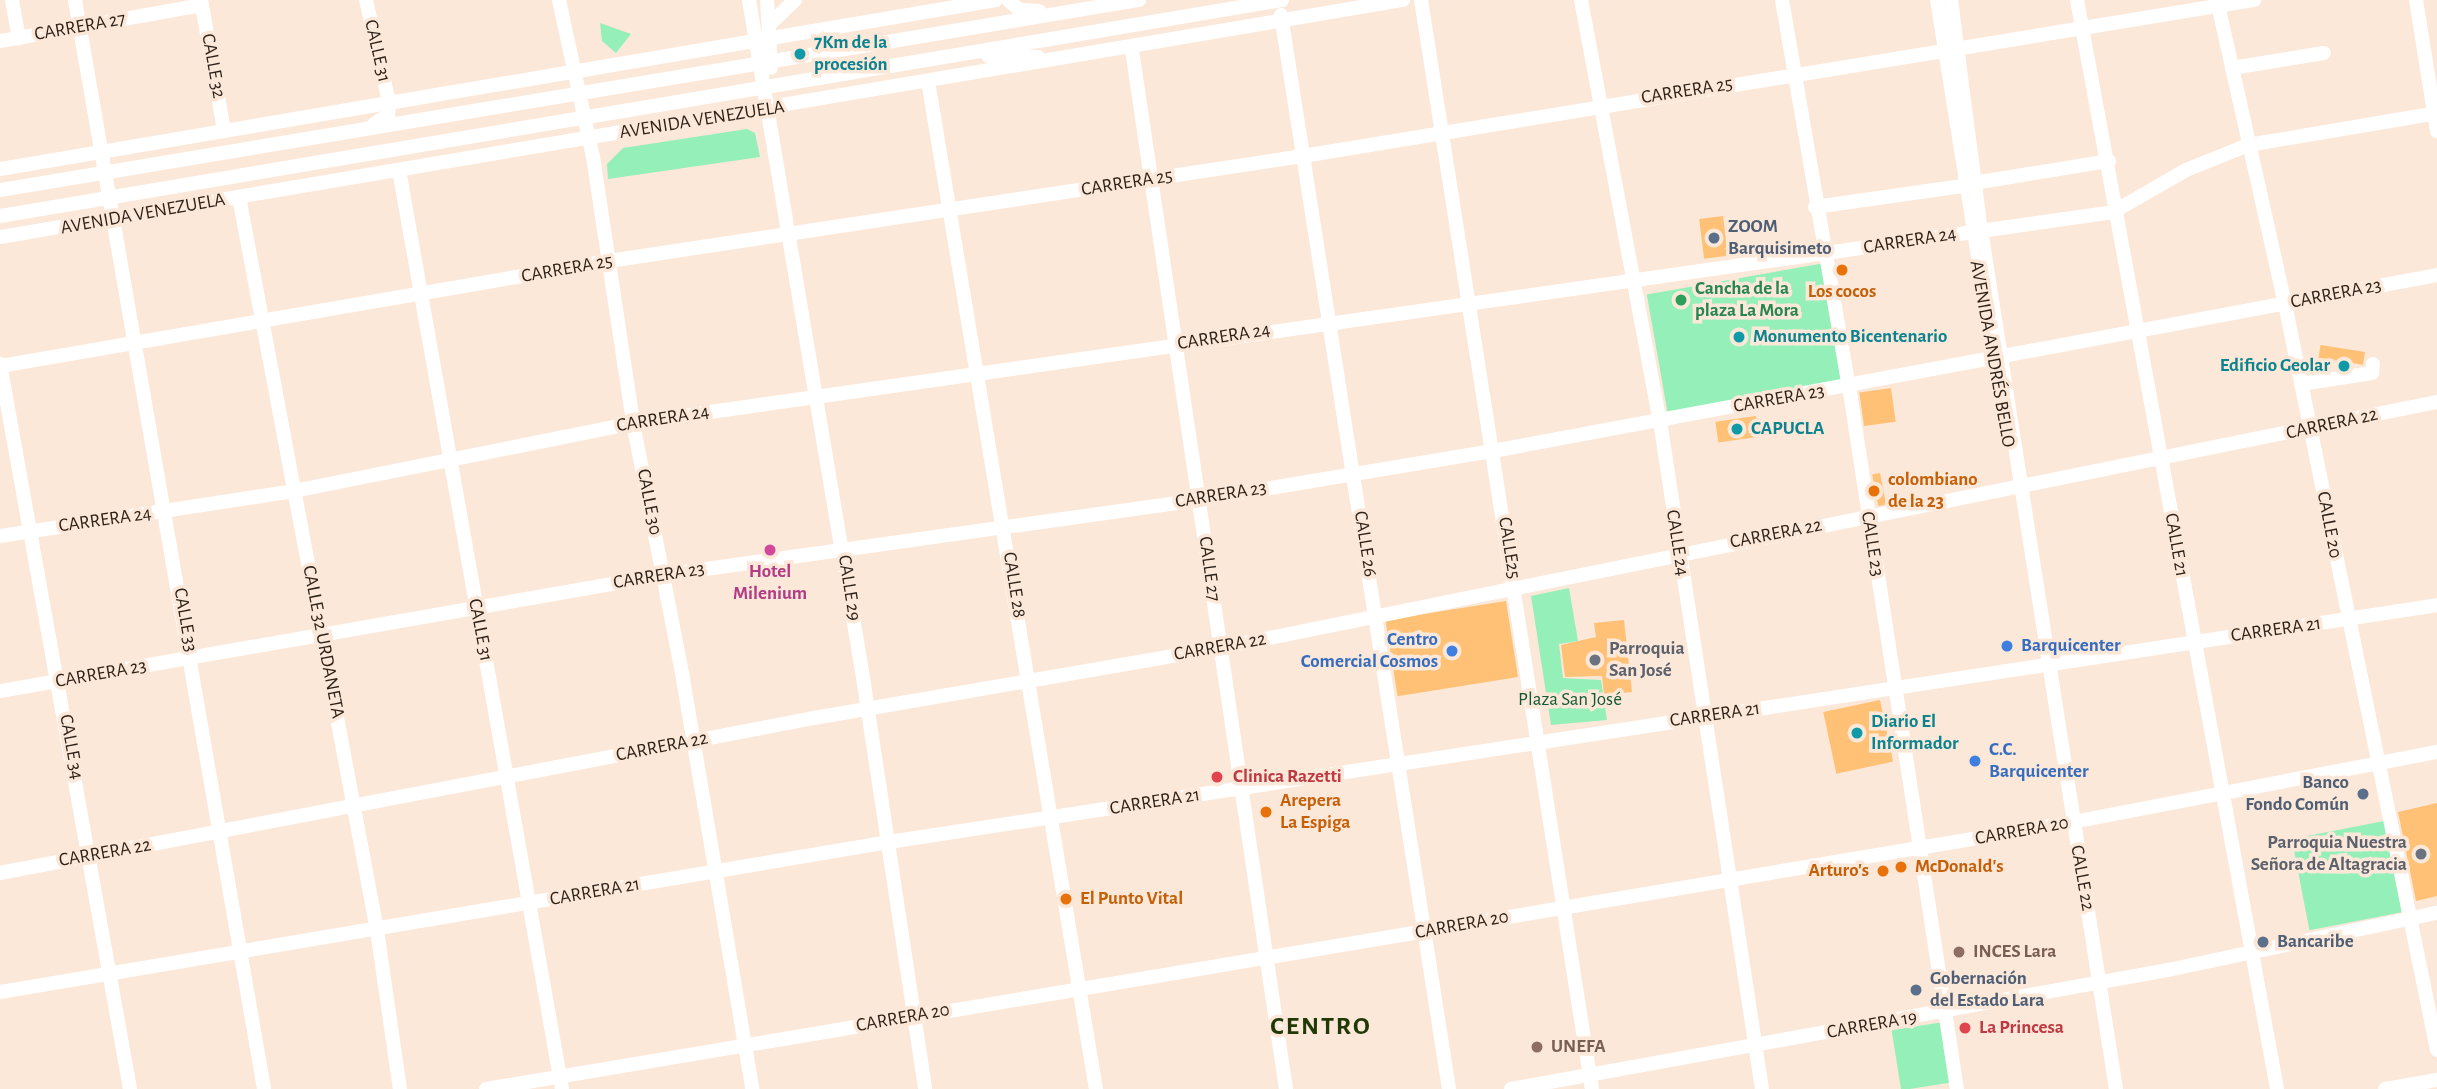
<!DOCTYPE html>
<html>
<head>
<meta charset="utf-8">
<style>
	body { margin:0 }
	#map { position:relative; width:2437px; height:1089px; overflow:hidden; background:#fce8d9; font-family:"Alegreya Sans",sans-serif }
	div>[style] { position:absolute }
	.green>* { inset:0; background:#95efb8; transform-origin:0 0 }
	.building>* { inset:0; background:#ffc175; transform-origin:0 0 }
	.minor>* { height:14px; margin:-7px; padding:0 7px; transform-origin:7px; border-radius:7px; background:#fff }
	.dots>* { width:19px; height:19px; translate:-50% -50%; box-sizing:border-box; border:4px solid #fce8d9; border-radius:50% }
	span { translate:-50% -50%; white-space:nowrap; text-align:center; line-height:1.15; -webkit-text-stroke:7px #fce8d9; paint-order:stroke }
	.street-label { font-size:19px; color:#2e2218 }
	.culture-label { font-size:19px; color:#0d838f; font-weight:700 }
	.left { translate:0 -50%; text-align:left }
	.right { translate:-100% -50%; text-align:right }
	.service-label { font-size:19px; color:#4e5e75; font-weight:700 }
	.leisure-label { font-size:19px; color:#27864d; font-weight:700 }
	.food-label { font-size:19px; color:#c56008; font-weight:700 }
	.hotel-label { font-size:19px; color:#b23c85; font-weight:700 }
	.shop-label { font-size:19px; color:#366cbe; font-weight:700 }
	.worship-label { font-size:19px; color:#5b616d; font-weight:700 }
	.park-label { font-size:19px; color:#125734 }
	.health-label { font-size:19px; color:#be3a42; font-weight:700 }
	.education-label { font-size:19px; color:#785e54; font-weight:700 }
	.district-label { font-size:26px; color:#213906; font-weight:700; letter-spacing:2px }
</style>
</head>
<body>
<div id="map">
	<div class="green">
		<i style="clip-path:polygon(600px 23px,631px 34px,616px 53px,602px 41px)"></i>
		<i style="clip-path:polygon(747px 129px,755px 133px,760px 157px,608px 179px,607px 164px,623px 148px)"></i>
		<i style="left:1825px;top:263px;width:124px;height:181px;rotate:80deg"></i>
		<i style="clip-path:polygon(1569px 588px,1578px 641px,1559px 644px,1563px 678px,1601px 680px,1607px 720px,1551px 725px,1531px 596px)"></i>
		<i style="left:2384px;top:821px;width:93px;height:94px;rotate:79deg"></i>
		<i style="left:1943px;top:1022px;width:61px;height:52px;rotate:81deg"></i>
	</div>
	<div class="building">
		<i style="left:1723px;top:216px;width:40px;height:24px;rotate:83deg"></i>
		<i style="left:2365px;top:352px;width:13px;height:45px;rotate:99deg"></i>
		<i style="left:1891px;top:388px;width:34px;height:32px;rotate:82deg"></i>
		<i style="left:1756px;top:416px;width:21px;height:41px;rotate:82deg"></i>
		<i style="left:1880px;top:473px;width:32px;height:8px;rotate:79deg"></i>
		<i style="left:1506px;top:601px;width:77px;height:122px;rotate:81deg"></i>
		<i style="clip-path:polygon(1624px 620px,1632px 692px,1604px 695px,1602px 676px,1565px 677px,1561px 645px,1596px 637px,1594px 623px)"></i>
		<i style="left:1880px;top:700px;width:63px;height:58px;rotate:78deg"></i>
		<i style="clip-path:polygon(2437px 803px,2437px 896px,2416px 901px,2398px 812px)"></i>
	</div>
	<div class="minor">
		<i style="left:12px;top:0;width:39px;rotate:80deg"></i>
		<i style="left:75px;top:0;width:1105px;rotate:80.15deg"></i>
		<i style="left:201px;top:0;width:133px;rotate:80deg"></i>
		<i style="left:366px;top:0;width:105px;rotate:77.3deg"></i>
		<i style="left:389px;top:102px;width:13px;rotate:94deg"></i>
		<i style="left:388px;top:115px;width:17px;rotate:147deg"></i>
		<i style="left:559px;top:0;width:161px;rotate:77.8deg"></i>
		<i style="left:593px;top:157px;width:269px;rotate:81.4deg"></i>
		<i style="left:633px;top:423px;width:261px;rotate:78.9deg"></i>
		<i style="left:683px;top:679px;width:416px;rotate:80.4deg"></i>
		<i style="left:749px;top:0;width:680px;rotate:80.44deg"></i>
		<i style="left:862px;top:671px;width:423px;rotate:81.4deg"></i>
		<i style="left:767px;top:0;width:68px;rotate:86.6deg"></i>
		<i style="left:1008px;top:0;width:16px;rotate:40deg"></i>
		<i style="left:1020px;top:10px;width:19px;rotate:3deg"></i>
		<i style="left:1421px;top:0;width:1102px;rotate:81.08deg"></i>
		<i style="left:1581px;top:0;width:428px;rotate:79.4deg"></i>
		<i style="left:1660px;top:421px;width:676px;rotate:81.32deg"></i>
		<i style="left:1782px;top:0;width:392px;rotate:80.2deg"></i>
		<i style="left:1849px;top:386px;width:711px;rotate:81.27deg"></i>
		<i style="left:1937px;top:0;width:317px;rotate:80.9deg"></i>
		<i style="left:1951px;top:0;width:232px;rotate:82.6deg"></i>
		<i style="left:1981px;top:230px;width:870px;rotate:81.07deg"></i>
		<i style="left:2077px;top:0;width:1107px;rotate:79.59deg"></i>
		<i style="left:2217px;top:0;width:312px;rotate:77.4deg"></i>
		<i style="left:2285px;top:304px;width:761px;rotate:78.48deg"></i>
		<i style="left:2416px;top:0;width:133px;rotate:80.9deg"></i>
		<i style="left:1281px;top:15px;width:1087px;rotate:81.11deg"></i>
		<i style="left:770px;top:24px;width:35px;rotate:-44deg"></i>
		<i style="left:0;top:41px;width:205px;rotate:-10.1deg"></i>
		<i style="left:1132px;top:50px;width:1050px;rotate:81.57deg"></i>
		<i style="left:988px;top:56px;width:50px;rotate:1.1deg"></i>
		<i style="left:2232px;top:68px;width:93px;rotate:-9.3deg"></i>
		<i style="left:928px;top:81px;width:1022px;rotate:80.54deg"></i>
		<i style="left:0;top:169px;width:1010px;rotate:-9.63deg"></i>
		<i style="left:399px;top:170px;width:933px;rotate:79.94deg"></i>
		<i style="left:1974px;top:183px;width:137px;rotate:-9.3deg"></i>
		<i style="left:0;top:190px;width:1155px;rotate:-9.47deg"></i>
		<i style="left:239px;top:197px;width:746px;rotate:79.34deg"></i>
		<i style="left:377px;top:930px;width:161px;rotate:81.8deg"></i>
		<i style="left:1815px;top:207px;width:149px;rotate:-8.1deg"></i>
		<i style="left:0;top:216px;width:1300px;rotate:-9.56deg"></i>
		<i style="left:0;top:237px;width:1423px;rotate:-9.59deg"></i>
		<i style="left:0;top:364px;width:737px;rotate:79.83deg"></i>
		<i style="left:0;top:366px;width:618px;rotate:-9.78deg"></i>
		<i style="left:609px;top:261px;width:702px;rotate:-8.6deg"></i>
		<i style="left:1303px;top:156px;width:964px;rotate:-9.32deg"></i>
		<i style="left:2301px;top:384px;width:72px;rotate:-8.8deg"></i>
		<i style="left:2372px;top:373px;width:9px;rotate:-84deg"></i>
		<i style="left:0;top:536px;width:297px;rotate:-8.7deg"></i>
		<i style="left:294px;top:491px;width:346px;rotate:-11.3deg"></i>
		<i style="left:633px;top:423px;width:1495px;rotate:-8.11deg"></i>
		<i style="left:2113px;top:212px;width:84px;rotate:-29.9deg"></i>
		<i style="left:2186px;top:170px;width:67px;rotate:-22deg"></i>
		<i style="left:2248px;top:145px;width:192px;rotate:-9.6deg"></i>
		<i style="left:0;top:691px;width:673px;rotate:-9.92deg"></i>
		<i style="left:663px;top:575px;width:541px;rotate:-7.97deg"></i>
		<i style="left:1199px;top:500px;width:298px;rotate:-9.5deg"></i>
		<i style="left:1493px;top:451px;width:960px;rotate:-10.56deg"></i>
		<i style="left:0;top:873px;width:829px;rotate:-10.78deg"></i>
		<i style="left:814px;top:718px;width:412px;rotate:-9.8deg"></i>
		<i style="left:1220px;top:648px;width:1242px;rotate:-11.43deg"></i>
		<i style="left:0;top:992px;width:902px;rotate:-9.58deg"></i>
		<i style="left:889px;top:842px;width:1566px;rotate:-8.7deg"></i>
		<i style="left:486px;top:1089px;width:1609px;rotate:-9.55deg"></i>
		<i style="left:2073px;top:822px;width:371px;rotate:-10.9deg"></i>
		<i style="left:1511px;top:1089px;width:668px;rotate:-10.27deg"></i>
		<i style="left:2168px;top:970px;width:275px;rotate:-12deg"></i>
		<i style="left:2385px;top:1089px;width:53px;rotate:-9.8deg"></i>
	</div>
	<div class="dots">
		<i style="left:800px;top:54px;background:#0f9aa8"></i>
		<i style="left:1714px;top:238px;background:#5c6f8a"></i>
		<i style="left:1842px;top:270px;background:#e8710a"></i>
		<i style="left:1681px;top:300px;background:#2e9e5b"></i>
		<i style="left:1739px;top:337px;background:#0f9aa8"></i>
		<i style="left:2344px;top:366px;background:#0f9aa8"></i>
		<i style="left:1737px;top:429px;background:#0f9aa8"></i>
		<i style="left:1874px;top:491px;background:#e8710a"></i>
		<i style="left:770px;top:550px;background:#d1479c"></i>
		<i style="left:2007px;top:646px;background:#3f7fe0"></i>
		<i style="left:1452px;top:651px;background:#3f7fe0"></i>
		<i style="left:1595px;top:660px;background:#6b7280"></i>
		<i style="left:1857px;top:733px;background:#0f9aa8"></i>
		<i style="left:1975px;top:761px;background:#3f7fe0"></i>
		<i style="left:1217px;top:777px;background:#e0444e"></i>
		<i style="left:2363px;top:794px;background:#5c6f8a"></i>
		<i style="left:1266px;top:812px;background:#e8710a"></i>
		<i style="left:2421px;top:854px;background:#6b7280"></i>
		<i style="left:1901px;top:867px;background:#e8710a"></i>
		<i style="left:1883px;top:871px;background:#e8710a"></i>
		<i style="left:1066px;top:899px;background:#e8710a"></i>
		<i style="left:2263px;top:942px;background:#5c6f8a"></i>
		<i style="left:1959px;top:952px;background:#8d6e63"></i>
		<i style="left:1916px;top:990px;background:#5c6f8a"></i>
		<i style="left:1965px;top:1028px;background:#e0444e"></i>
		<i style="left:1537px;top:1047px;background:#8d6e63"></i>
	</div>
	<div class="street-label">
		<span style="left:80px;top:27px;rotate:-10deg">CARRERA 27</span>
		<span style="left:377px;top:51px;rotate:77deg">CALLE 31</span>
		<span style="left:213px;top:66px;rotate:80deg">CALLE 32</span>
		<span style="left:1687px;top:91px;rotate:-9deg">CARRERA 25</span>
		<span style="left:702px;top:120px;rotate:-9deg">AVENIDA VENEZUELA</span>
		<span style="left:1127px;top:183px;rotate:-9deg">CARRERA 25</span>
		<span style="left:143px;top:214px;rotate:-10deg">AVENIDA VENEZUELA</span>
		<span style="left:1910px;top:241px;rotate:-9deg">CARRERA 24</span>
		<span style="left:567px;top:269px;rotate:-10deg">CARRERA 25</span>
		<span style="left:2336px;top:294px;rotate:-11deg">CARRERA 23</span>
		<span style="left:1224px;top:337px;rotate:-9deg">CARRERA 24</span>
		<span style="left:1992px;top:354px;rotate:80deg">AVENIDA ANDRÉS BELLO</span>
		<span style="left:1779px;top:399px;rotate:-10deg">CARRERA 23</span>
		<span style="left:663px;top:419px;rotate:-9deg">CARRERA 24</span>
		<span style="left:2332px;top:424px;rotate:-12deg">CARRERA 22</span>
		<span style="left:1221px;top:495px;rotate:-9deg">CARRERA 23</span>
		<span style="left:649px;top:502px;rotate:79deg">CALLE 30</span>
		<span style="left:105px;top:520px;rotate:-8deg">CARRERA 24</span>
		<span style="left:2329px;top:525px;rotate:79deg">CALLE 20</span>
		<span style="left:1776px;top:534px;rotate:-11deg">CARRERA 22</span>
		<span style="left:1677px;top:543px;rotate:81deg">CALLE 24</span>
		<span style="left:1365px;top:544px;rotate:81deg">CALLE 26</span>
		<span style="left:1872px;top:544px;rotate:81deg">CALLE 23</span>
		<span style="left:2176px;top:545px;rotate:80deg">CALLE 21</span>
		<span style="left:1509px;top:548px;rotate:81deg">CALLE25</span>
		<span style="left:1209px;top:569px;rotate:82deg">CALLE 27</span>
		<span style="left:659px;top:576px;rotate:-9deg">CARRERA 23</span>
		<span style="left:1014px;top:585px;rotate:81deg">CALLE 28</span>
		<span style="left:849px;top:588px;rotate:81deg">CALLE 29</span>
		<span style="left:185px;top:620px;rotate:80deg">CALLE 33</span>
		<span style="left:480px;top:630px;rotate:79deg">CALLE 31</span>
		<span style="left:2276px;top:630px;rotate:-8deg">CARRERA 21</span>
		<span style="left:323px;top:642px;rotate:79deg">CALLE 32 URDANETA</span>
		<span style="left:1220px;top:647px;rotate:-10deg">CARRERA 22</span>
		<span style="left:101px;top:674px;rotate:-10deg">CARRERA 23</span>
		<span style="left:1715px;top:715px;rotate:-8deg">CARRERA 21</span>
		<span style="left:71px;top:747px;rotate:80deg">CALLE 34</span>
		<span style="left:662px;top:747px;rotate:-11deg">CARRERA 22</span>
		<span style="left:1155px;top:802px;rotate:-9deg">CARRERA 21</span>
		<span style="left:2022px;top:831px;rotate:-10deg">CARRERA 20</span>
		<span style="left:105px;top:853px;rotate:-10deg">CARRERA 22</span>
		<span style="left:2082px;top:878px;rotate:80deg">CALLE 22</span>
		<span style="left:595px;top:892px;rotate:-10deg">CARRERA 21</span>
		<span style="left:1462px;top:925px;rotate:-10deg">CARRERA 20</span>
		<span style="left:903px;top:1018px;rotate:-10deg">CARRERA 20</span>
		<span style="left:1872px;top:1025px;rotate:-10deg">CARRERA 19</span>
	</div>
	<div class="culture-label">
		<span class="left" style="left:814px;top:54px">7Km de la<br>procesión</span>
		<span class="left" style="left:1753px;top:337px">Monumento Bicentenario</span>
		<span class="right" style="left:2330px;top:366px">Edificio Geolar</span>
		<span class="left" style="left:1751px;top:429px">CAPUCLA</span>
		<span class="left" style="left:1871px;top:733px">Diario El<br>Informador</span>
	</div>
	<div class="service-label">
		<span class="left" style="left:1728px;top:238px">ZOOM<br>Barquisimeto</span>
		<span class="right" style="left:2349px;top:794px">Banco<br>Fondo Común</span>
		<span class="left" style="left:2277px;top:942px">Bancaribe</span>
		<span class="left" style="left:1930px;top:990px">Gobernación<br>del Estado Lara</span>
	</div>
	<div class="leisure-label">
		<span class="left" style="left:1695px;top:300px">Cancha de la<br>plaza La Mora</span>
	</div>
	<div class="food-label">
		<span style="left:1842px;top:292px">Los cocos</span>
		<span class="left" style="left:1888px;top:491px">colombiano<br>de la 23</span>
		<span class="left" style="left:1280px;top:812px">Arepera<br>La Espiga</span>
		<span class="left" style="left:1915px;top:867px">McDonald's</span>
		<span class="right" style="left:1869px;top:871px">Arturo's</span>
		<span class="left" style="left:1080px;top:899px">El Punto Vital</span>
	</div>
	<div class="hotel-label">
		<span style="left:770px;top:583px">Hotel<br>Milenium</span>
	</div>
	<div class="shop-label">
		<span class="right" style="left:1438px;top:651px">Centro<br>Comercial Cosmos</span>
		<span class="left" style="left:2021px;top:646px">Barquicenter</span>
		<span class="left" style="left:1989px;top:761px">C.C.<br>Barquicenter</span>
	</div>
	<div class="worship-label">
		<span class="left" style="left:1609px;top:660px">Parroquia<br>San José</span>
		<span class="right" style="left:2407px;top:854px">Parroquia Nuestra<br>Señora de Altagracia</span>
	</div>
	<div class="park-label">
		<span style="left:1570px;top:700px">Plaza San José</span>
	</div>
	<div class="health-label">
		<span class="left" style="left:1233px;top:777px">Clinica Razetti</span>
		<span class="left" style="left:1979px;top:1028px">La Princesa</span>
	</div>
	<div class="education-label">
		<span class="left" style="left:1973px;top:952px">INCES Lara</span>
		<span class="left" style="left:1551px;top:1047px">UNEFA</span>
	</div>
	<div class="district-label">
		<span style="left:1321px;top:1027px">CENTRO</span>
	</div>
</div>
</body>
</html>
